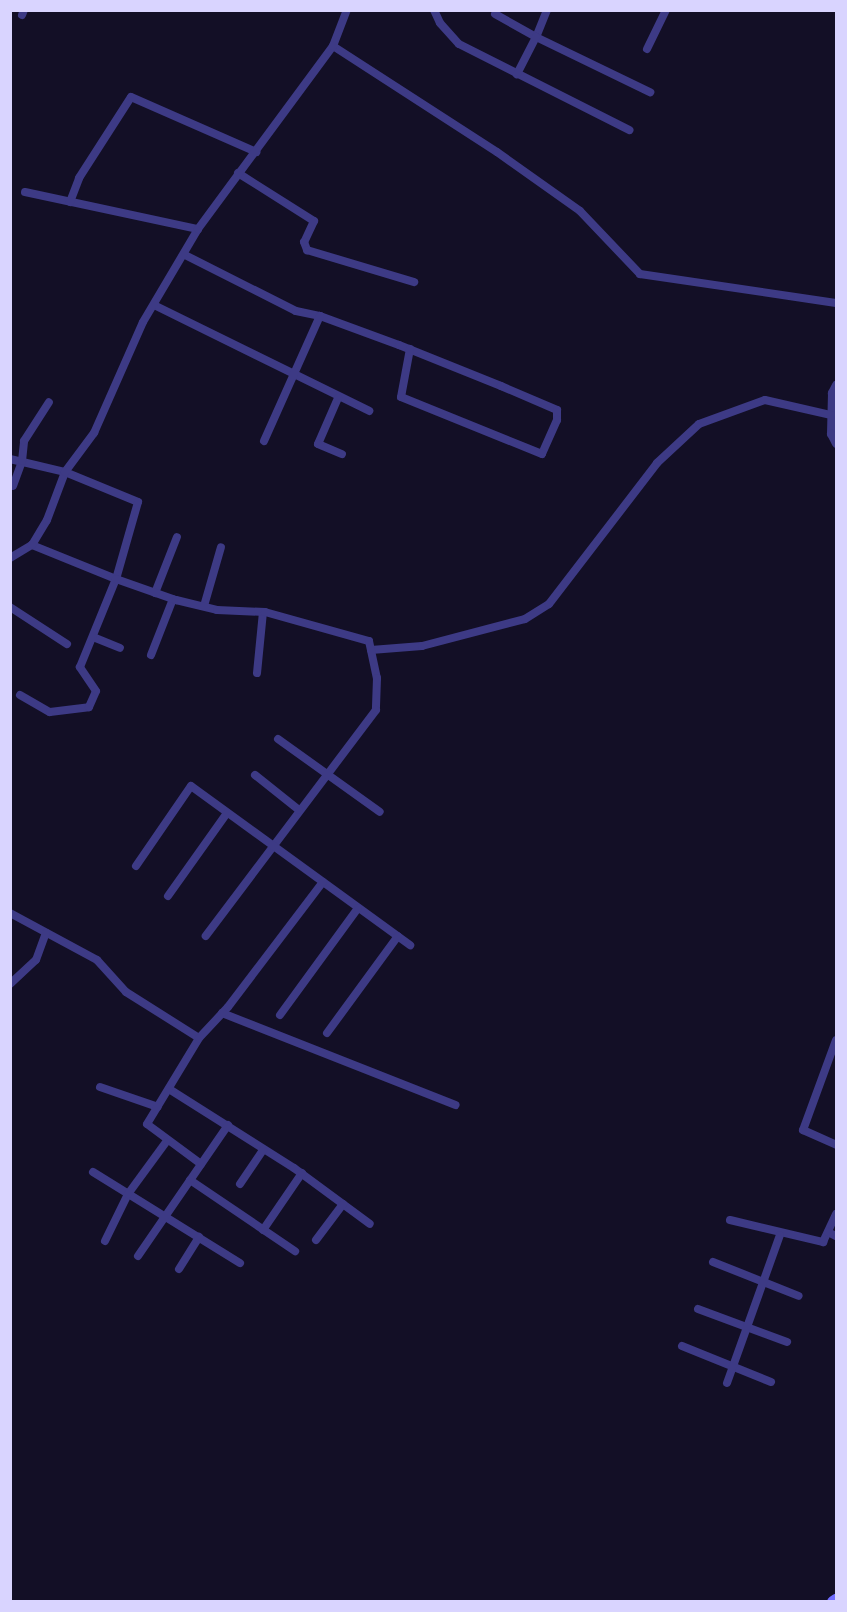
<!DOCTYPE html>
<html>
<head>
<meta charset="utf-8">
<style>
	body { margin:0 }
	#map { position:relative; width:847px; height:1612px; overflow:hidden; background:#130f26; font-family:"Fira Sans",sans-serif }
	div>[style] { position:absolute }
	.street>* { height:8px; margin:-4px; padding:0 4px; transform-origin:4px; border-radius:4px; background:#3d3a85 }
	.secondary>* { height:12px; margin:-6px; padding:0 6px; transform-origin:6px; border-radius:6px; background:#6f6bff }
	span { translate:-50% -50%; white-space:nowrap; text-align:center; line-height:1.15; -webkit-text-stroke:4.5px #130f26; paint-order:stroke }
	.frame { position:absolute; inset:0; border:12px solid #d9d4ff; pointer-events:none }
</style>
</head>
<body>
<div id="map">
	<div class="street">
		<i style="left:434px;top:10px;width:14px;rotate:65deg"></i>
		<i style="left:440px;top:23px;width:28px;rotate:48deg"></i>
		<i style="left:459px;top:44px;width:191px;rotate:26.8deg"></i>
		<i style="left:547px;top:10px;width:29px;rotate:112deg"></i>
		<i style="left:536px;top:37px;width:127px;rotate:25.8deg"></i>
		<i style="left:495px;top:14px;width:47px;rotate:29.3deg"></i>
		<i style="left:536px;top:37px;width:42px;rotate:117.2deg"></i>
		<i style="left:22px;top:15px;width:5px;rotate:-68deg"></i>
		<i style="left:333px;top:46px;width:195px;rotate:32.9deg"></i>
		<i style="left:497px;top:152px;width:102px;rotate:35.4deg"></i>
		<i style="left:580px;top:211px;width:87px;rotate:46.4deg"></i>
		<i style="left:640px;top:274px;width:198px;rotate:8.4deg"></i>
		<i style="left:647px;top:49px;width:43px;rotate:-64deg"></i>
		<i style="left:238px;top:173px;width:90px;rotate:32.3deg"></i>
		<i style="left:314px;top:221px;width:23px;rotate:115deg"></i>
		<i style="left:304px;top:242px;width:9px;rotate:69deg"></i>
		<i style="left:307px;top:250px;width:112px;rotate:16.7deg"></i>
		<i style="left:25px;top:192px;width:177px;rotate:12.1deg"></i>
		<i style="left:70px;top:202px;width:26px;rotate:-69deg"></i>
		<i style="left:79px;top:178px;width:96px;rotate:-57.3deg"></i>
		<i style="left:131px;top:97px;width:137px;rotate:23.7deg"></i>
		<i style="left:185px;top:255px;width:124px;rotate:26.8deg"></i>
		<i style="left:296px;top:311px;width:25px;rotate:12deg"></i>
		<i style="left:320px;top:316px;width:84px;rotate:20.2deg"></i>
		<i style="left:399px;top:345px;width:110px;rotate:21.9deg"></i>
		<i style="left:501px;top:386px;width:61px;rotate:23.2deg"></i>
		<i style="left:557px;top:410px;width:10px;rotate:90deg"></i>
		<i style="left:557px;top:420px;width:37px;rotate:114deg"></i>
		<i style="left:542px;top:454px;width:152px;rotate:-158deg"></i>
		<i style="left:401px;top:397px;width:49px;rotate:-79.4deg"></i>
		<i style="left:154px;top:305px;width:240px;rotate:26.2deg"></i>
		<i style="left:836px;top:385px;width:9px;rotate:117deg"></i>
		<i style="left:832px;top:393px;width:41px;rotate:91.4deg"></i>
		<i style="left:831px;top:434px;width:11px;rotate:63deg"></i>
		<i style="left:338px;top:398px;width:50px;rotate:113.5deg"></i>
		<i style="left:318px;top:444px;width:26px;rotate:23deg"></i>
		<i style="left:264px;top:441px;width:137px;rotate:-65.9deg"></i>
		<i style="left:10px;top:459px;width:57px;rotate:13.3deg"></i>
		<i style="left:65px;top:472px;width:79px;rotate:22.3deg"></i>
		<i style="left:138px;top:502px;width:80px;rotate:105.9deg"></i>
		<i style="left:116px;top:579px;width:91px;rotate:-158deg"></i>
		<i style="left:13px;top:486px;width:27px;rotate:-70deg"></i>
		<i style="left:22px;top:461px;width:20px;rotate:-84deg"></i>
		<i style="left:24px;top:441px;width:46px;rotate:-57.3deg"></i>
		<i style="left:10px;top:558px;width:26px;rotate:-31deg"></i>
		<i style="left:32px;top:545px;width:29px;rotate:-59deg"></i>
		<i style="left:47px;top:520px;width:51px;rotate:-69.4deg"></i>
		<i style="left:65px;top:472px;width:49px;rotate:-53.4deg"></i>
		<i style="left:94px;top:433px;width:121px;rotate:-66.2deg"></i>
		<i style="left:143px;top:322px;width:108px;rotate:-59.4deg"></i>
		<i style="left:198px;top:229px;width:227px;rotate:-53.6deg"></i>
		<i style="left:333px;top:46px;width:39px;rotate:-69deg"></i>
		<i style="left:155px;top:593px;width:60px;rotate:-68.6deg"></i>
		<i style="left:204px;top:606px;width:61px;rotate:-73.9deg"></i>
		<i style="left:10px;top:607px;width:68px;rotate:33deg"></i>
		<i style="left:93px;top:637px;width:29px;rotate:22deg"></i>
		<i style="left:371px;top:650px;width:51px;rotate:-4.5deg"></i>
		<i style="left:422px;top:646px;width:106px;rotate:-14.7deg"></i>
		<i style="left:525px;top:619px;width:28px;rotate:-32deg"></i>
		<i style="left:549px;top:604px;width:178px;rotate:-52.5deg"></i>
		<i style="left:657px;top:463px;width:57px;rotate:-42.9deg"></i>
		<i style="left:699px;top:424px;width:70px;rotate:-20deg"></i>
		<i style="left:765px;top:400px;width:68px;rotate:12.8deg"></i>
		<i style="left:151px;top:655px;width:60px;rotate:-68.6deg"></i>
		<i style="left:257px;top:673px;width:61px;rotate:-84.4deg"></i>
		<i style="left:20px;top:695px;width:34px;rotate:30deg"></i>
		<i style="left:50px;top:712px;width:39px;rotate:-7deg"></i>
		<i style="left:89px;top:707px;width:17px;rotate:-66deg"></i>
		<i style="left:96px;top:691px;width:29px;rotate:-124deg"></i>
		<i style="left:80px;top:667px;width:95px;rotate:-67.8deg"></i>
		<i style="left:116px;top:579px;width:64px;rotate:19.3deg"></i>
		<i style="left:176px;top:600px;width:42px;rotate:13.7deg"></i>
		<i style="left:217px;top:610px;width:48px;rotate:2.4deg"></i>
		<i style="left:265px;top:612px;width:108px;rotate:15.6deg"></i>
		<i style="left:369px;top:641px;width:38px;rotate:78deg"></i>
		<i style="left:377px;top:678px;width:32px;rotate:92deg"></i>
		<i style="left:376px;top:710px;width:283px;rotate:127deg"></i>
		<i style="left:278px;top:739px;width:125px;rotate:35.6deg"></i>
		<i style="left:255px;top:775px;width:56px;rotate:38.5deg"></i>
		<i style="left:136px;top:866px;width:97px;rotate:-55.5deg"></i>
		<i style="left:191px;top:786px;width:271px;rotate:36deg"></i>
		<i style="left:168px;top:896px;width:102px;rotate:-54.6deg"></i>
		<i style="left:10px;top:913px;width:99px;rotate:28.4deg"></i>
		<i style="left:97px;top:960px;width:43px;rotate:47.8deg"></i>
		<i style="left:126px;top:992px;width:86px;rotate:32.2deg"></i>
		<i style="left:10px;top:984px;width:35px;rotate:-43deg"></i>
		<i style="left:36px;top:960px;width:29px;rotate:-70deg"></i>
		<i style="left:222px;top:1013px;width:251px;rotate:21.5deg"></i>
		<i style="left:280px;top:1015px;width:132px;rotate:-53.9deg"></i>
		<i style="left:327px;top:1033px;width:120px;rotate:-53.8deg"></i>
		<i style="left:836px;top:1040px;width:96px;rotate:110.1deg"></i>
		<i style="left:803px;top:1130px;width:36px;rotate:24deg"></i>
		<i style="left:100px;top:1087px;width:61px;rotate:19deg"></i>
		<i style="left:169px;top:1089px;width:148px;rotate:32.3deg"></i>
		<i style="left:294px;top:1168px;width:94px;rotate:36.4deg"></i>
		<i style="left:201px;top:1164px;width:67px;rotate:-143.5deg"></i>
		<i style="left:147px;top:1124px;width:100px;rotate:-58.8deg"></i>
		<i style="left:199px;top:1038px;width:42px;rotate:-46.9deg"></i>
		<i style="left:228px;top:1007px;width:157px;rotate:-52.8deg"></i>
		<i style="left:93px;top:1172px;width:173px;rotate:31.8deg"></i>
		<i style="left:190px;top:1180px;width:127px;rotate:34.1deg"></i>
		<i style="left:240px;top:1184px;width:41px;rotate:-55.9deg"></i>
		<i style="left:730px;top:1220px;width:96px;rotate:13.3deg"></i>
		<i style="left:823px;top:1242px;width:31px;rotate:-65deg"></i>
		<i style="left:263px;top:1230px;width:69px;rotate:-55.6deg"></i>
		<i style="left:828px;top:1232px;width:9px;rotate:27deg"></i>
		<i style="left:316px;top:1240px;width:45px;rotate:-53.1deg"></i>
		<i style="left:105px;top:1241px;width:52px;rotate:-63.9deg"></i>
		<i style="left:128px;top:1194px;width:64px;rotate:-53.8deg"></i>
		<i style="left:138px;top:1256px;width:159px;rotate:-55.5deg"></i>
		<i style="left:713px;top:1262px;width:92px;rotate:21.6deg"></i>
		<i style="left:179px;top:1269px;width:38px;rotate:-58deg"></i>
		<i style="left:698px;top:1309px;width:95px;rotate:20.3deg"></i>
		<i style="left:682px;top:1346px;width:96px;rotate:22deg"></i>
		<i style="left:727px;top:1383px;width:157px;rotate:-70.3deg"></i>
	</div>
	<div class="secondary">
		<i style="left:833px;top:1602px;width:4px;rotate:-34deg"></i>
	</div>
	<div class="frame"></div>
</div>
</body>
</html>
